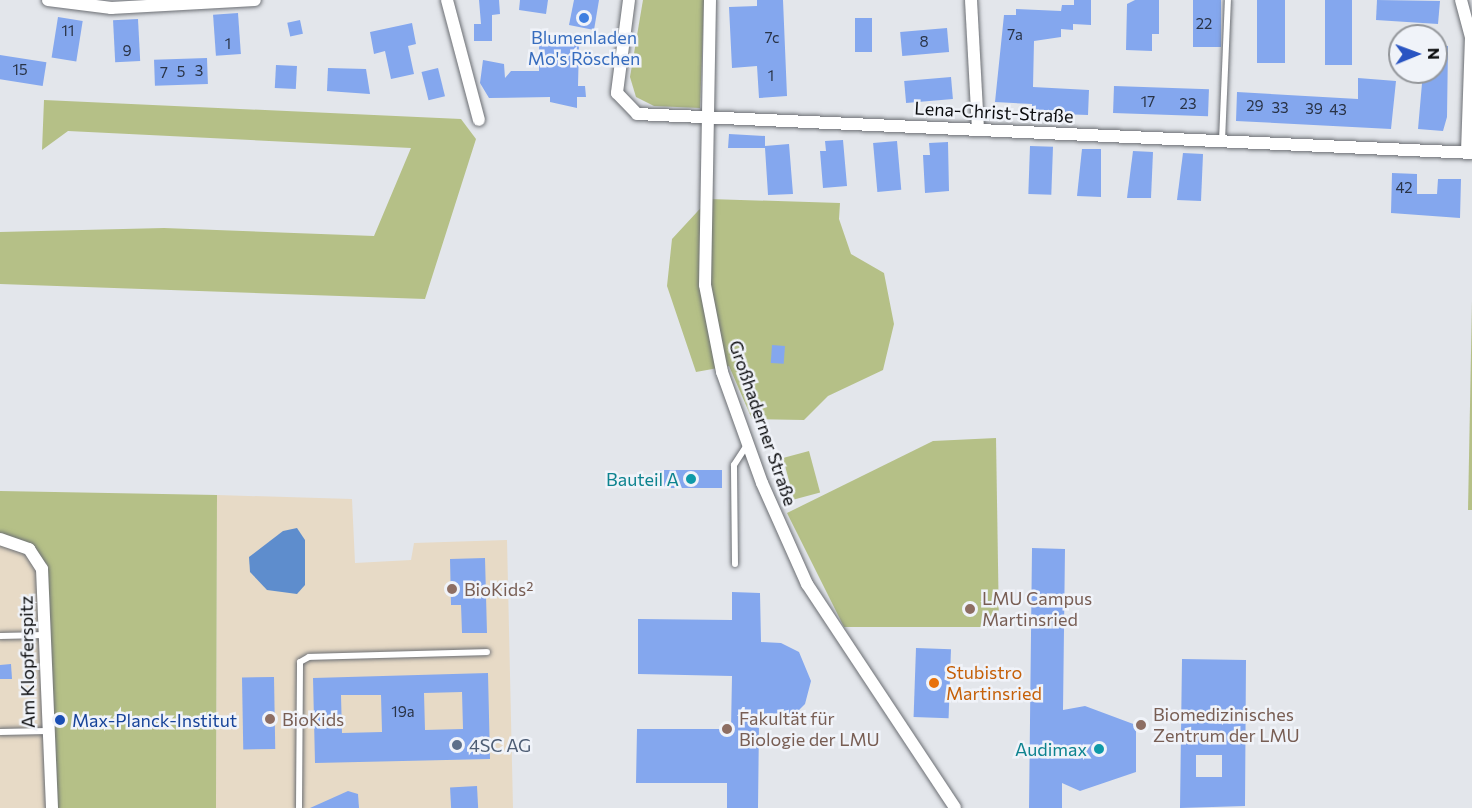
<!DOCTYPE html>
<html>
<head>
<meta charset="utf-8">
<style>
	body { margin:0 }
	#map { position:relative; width:1472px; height:808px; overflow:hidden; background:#e3e6eb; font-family:Commissioner,sans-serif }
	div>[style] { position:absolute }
	.commercial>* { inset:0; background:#e7dac6 }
	.green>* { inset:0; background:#b5c087; transform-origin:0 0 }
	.water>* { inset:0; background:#5e8dcd }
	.building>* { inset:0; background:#84a7ee; transform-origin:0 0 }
	.roads { filter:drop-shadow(0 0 2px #6b6e73) drop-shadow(0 0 2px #6b6e73) }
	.lane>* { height:6px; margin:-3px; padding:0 3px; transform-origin:3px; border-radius:3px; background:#fff }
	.street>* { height:12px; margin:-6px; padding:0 6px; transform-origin:6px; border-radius:6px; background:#fff }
	.dots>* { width:16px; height:16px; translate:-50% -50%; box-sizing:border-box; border:3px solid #f0f3f9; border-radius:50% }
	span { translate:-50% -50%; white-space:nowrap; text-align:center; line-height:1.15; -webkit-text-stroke:5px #f0f3f9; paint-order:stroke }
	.number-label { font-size:15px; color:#293346 }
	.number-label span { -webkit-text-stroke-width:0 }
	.shop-label { font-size:18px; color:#366cbe }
	.street-label { font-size:18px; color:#0b0c0e }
	.culture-label { font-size:18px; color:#0d838f }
	.right { translate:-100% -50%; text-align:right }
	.education-label { font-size:18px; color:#785e54 }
	.left { translate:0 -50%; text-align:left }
	.food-label { font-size:18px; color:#c56008 }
	.transit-label { font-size:18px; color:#164399 }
	.service-label { font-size:18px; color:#4e5e75 }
	.north { position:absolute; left:1388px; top:24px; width:60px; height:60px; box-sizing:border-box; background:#f0f3f9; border:2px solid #94979b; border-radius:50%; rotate:89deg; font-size:16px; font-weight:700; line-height:24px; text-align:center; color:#0b0c0e }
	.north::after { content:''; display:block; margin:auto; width:21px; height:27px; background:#2954c2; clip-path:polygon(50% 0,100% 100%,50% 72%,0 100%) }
</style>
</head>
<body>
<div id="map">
	<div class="commercial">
		<i style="clip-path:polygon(217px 495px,352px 499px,355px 563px,411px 560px,414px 543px,507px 540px,513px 808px,216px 808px)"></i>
		<i style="clip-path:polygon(0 535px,32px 545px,48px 566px,58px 808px,0 808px)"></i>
	</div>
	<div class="green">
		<i style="clip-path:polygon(643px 0,704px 0,700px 108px,654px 106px,636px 97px,630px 77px)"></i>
		<i style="clip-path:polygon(44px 100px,461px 119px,476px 139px,425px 299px,0 284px,0 232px,164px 228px,374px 236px,411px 148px,68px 131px,42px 150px)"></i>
		<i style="clip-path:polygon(709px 199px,840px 203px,839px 219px,851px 254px,884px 273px,894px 324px,883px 370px,828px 396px,804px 420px,752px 419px,729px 366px,696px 372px,667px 286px,672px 239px)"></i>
		<i style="clip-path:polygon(1472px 301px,1472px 510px,1468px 510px)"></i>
		<i style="clip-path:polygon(996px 438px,999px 627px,844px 627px,787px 513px,933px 441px)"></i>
		<i style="left:809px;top:451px;width:43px;height:27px;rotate:75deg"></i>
		<i style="clip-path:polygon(0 491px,217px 495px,216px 808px,58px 808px,48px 566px,32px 545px,0 535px)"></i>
	</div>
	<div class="water">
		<i style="clip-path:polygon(297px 528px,305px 540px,305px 585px,297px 594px,267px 590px,250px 572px,249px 557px,283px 531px)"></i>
	</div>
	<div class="building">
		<i style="clip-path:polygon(479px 0,499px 0,500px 14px,492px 15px,492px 41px,474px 41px,474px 24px,481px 24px)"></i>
		<i style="clip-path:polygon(520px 0,548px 0,546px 14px,519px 10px)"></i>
		<i style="clip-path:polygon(574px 0,599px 0,594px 30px,569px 25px)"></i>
		<i style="clip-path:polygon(757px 0,783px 0,787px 96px,759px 98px,757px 66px,732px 68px,729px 7px,757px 6px)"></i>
		<i style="clip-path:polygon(1074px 0,1091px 0,1091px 25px,1073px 24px,1073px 30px,1061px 29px,1061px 37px,1034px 41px,1033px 87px,1089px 90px,1088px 115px,1032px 113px,1032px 104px,995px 102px,1004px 15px,1016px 15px,1016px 9px,1061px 11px,1062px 5px,1074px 5px)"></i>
		<i style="clip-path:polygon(1135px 0,1159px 0,1159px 34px,1152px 34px,1152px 51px,1126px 50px,1127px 4px)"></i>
		<i style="left:1193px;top:0;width:28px;height:47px"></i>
		<i style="left:1257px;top:0;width:28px;height:63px"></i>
		<i style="left:1325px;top:0;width:27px;height:65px"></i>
		<i style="clip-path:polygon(1377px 0,1440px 1px,1438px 24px,1376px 20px)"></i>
		<i style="left:238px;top:13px;width:41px;height:25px;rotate:86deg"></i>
		<i style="left:58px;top:17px;width:25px;height:41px;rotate:9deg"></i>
		<i style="left:855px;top:18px;width:17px;height:34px"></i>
		<i style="left:138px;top:19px;width:42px;height:25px;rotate:87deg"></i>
		<i style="left:300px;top:20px;width:14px;height:13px;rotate:78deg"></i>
		<i style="clip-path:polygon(412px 23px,416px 44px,408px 46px,414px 74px,391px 79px,385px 51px,374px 54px,370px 32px)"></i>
		<i style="left:947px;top:28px;width:24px;height:47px;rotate:85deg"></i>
		<i style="clip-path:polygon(539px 45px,579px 45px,578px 86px,585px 86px,586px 97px,577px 97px,577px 108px,550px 102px,550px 97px,489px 98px,480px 83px,483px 60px,504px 64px,505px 78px,511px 71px,539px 71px)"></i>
		<i style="clip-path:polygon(1436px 45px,1448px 46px,1447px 117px,1443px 131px,1418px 129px,1423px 72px,1436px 72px)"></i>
		<i style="left:0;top:55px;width:47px;height:24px;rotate:9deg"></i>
		<i style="left:207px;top:58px;width:26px;height:53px;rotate:88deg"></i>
		<i style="left:276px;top:65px;width:21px;height:23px;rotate:3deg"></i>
		<i style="clip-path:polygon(328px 68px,366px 69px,370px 94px,327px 91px)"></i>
		<i style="left:438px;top:68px;width:29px;height:17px;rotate:76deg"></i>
		<i style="left:951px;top:77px;width:22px;height:47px;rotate:85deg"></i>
		<i style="clip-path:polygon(1358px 78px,1396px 81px,1391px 129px,1236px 121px,1237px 92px,1358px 99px)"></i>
		<i style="left:1114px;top:86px;width:95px;height:27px;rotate:2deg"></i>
		<i style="clip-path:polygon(729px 134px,765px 136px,765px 146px,789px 144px,793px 194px,768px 195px,765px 148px,728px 148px)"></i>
		<i style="clip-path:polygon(843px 140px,847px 186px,823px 188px,820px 151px,826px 151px,825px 141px)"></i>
		<i style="left:897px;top:141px;width:49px;height:24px;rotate:85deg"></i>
		<i style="clip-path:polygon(948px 142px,949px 191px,925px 193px,923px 155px,930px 155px,929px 143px)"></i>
		<i style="left:1030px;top:146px;width:23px;height:48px;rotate:2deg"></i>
		<i style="clip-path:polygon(1082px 149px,1101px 149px,1101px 197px,1077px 196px)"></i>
		<i style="clip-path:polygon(1133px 151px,1153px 152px,1151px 198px,1127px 198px)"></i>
		<i style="clip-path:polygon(1183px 153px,1203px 154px,1201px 201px,1177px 200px)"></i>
		<i style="clip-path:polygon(1392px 173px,1417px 174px,1417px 194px,1437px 194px,1438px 179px,1461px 179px,1460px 218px,1391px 213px)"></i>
		<i style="left:772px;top:345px;width:13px;height:18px;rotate:4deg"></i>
		<i style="left:660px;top:470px;width:62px;height:18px"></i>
		<i style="clip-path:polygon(1032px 548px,1065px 549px,1063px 710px,1085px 706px,1136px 725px,1136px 772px,1080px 791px,1062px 783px,1062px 808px,1029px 808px)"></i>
		<i style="clip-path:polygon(485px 558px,487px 633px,462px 633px,461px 605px,451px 605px,450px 559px)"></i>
		<i style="clip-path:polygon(732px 592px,760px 593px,761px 642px,781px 643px,799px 652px,811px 681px,805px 704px,788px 721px,759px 725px,758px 808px,727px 808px,727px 783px,636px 783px,637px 729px,731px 729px,732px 676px,638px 674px,638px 619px,732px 620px)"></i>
		<i style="left:916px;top:648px;width:35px;height:69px;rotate:2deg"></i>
		<i style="clip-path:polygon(evenodd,1182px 659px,1246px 660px,1245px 806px,1180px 808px,1182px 659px,1196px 755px,1222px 755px,1222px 777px,1196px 777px,1196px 755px)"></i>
		<i style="clip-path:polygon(11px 664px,12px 679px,0 679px,0 665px)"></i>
		<i style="clip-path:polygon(evenodd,488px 673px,490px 759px,315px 763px,313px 678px,488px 673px,462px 692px,463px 729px,425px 730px,424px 693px,462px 692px,488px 673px,341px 695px,381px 695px,382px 732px,342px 733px,341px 695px)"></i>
		<i style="left:274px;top:677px;width:72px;height:32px;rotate:89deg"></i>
		<i style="left:477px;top:786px;width:22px;height:27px;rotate:87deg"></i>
		<i style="clip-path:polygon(348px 791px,358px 794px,359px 808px,310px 808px)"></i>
	</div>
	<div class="roads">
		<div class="lane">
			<i style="left:1222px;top:141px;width:141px;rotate:-87.6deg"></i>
			<i style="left:735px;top:564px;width:99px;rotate:-90.6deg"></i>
			<i style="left:734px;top:465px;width:24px;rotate:-57deg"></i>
			<i style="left:0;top:636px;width:44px;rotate:-1.3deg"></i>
			<i style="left:0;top:732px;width:47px;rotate:-1.2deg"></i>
			<i style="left:299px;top:808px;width:146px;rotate:-89.6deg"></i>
			<i style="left:300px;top:662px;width:10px;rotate:-29deg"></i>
			<i style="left:309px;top:657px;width:178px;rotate:-1.6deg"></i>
		</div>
		<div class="street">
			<i style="left:48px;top:0;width:64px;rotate:7.2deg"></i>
			<i style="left:111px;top:8px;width:144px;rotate:-3.2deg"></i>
			<i style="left:447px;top:0;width:124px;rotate:75.1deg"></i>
			<i style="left:629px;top:0;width:94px;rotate:97.4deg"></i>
			<i style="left:617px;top:93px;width:29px;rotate:46deg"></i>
			<i style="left:637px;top:114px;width:836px;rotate:2.67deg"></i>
			<i style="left:710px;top:0;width:285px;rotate:91deg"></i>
			<i style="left:705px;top:285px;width:89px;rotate:78.9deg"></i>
			<i style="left:722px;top:372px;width:118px;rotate:70.2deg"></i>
			<i style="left:762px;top:483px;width:111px;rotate:66deg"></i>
			<i style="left:807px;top:584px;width:268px;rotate:56.5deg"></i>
			<i style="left:971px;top:0;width:128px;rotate:86.9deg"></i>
			<i style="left:1461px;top:0;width:38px;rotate:75deg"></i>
			<i style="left:1471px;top:37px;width:116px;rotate:92deg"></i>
			<i style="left:0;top:539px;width:31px;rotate:19deg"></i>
			<i style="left:29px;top:549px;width:24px;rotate:57deg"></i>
			<i style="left:42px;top:569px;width:239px;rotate:87.6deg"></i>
		</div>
	</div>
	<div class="dots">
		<i style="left:584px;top:18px;background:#3f7fe0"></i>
		<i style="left:691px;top:479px;background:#0f9aa8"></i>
		<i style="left:452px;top:589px;background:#8d6e63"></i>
		<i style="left:970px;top:609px;background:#8d6e63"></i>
		<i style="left:934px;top:683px;background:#e8710a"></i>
		<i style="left:270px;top:719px;background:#8d6e63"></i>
		<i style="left:60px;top:720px;background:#1a4fb4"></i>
		<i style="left:1141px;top:725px;background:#8d6e63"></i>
		<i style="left:727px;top:729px;background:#8d6e63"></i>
		<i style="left:457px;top:745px;background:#5c6f8a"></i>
		<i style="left:1099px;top:749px;background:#0f9aa8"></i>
	</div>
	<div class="number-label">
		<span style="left:1204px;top:24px">22</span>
		<span style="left:68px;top:31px">11</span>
		<span style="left:1015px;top:35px">7a</span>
		<span style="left:772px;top:38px">7c</span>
		<span style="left:924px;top:42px">8</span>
		<span style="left:228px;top:44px">1</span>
		<span style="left:127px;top:51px">9</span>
		<span style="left:20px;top:70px">15</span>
		<span style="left:199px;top:71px">3</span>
		<span style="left:181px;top:72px">5</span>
		<span style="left:164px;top:73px">7</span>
		<span style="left:771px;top:76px">1</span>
		<span style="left:1148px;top:102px">17</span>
		<span style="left:1188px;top:104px">23</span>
		<span style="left:1255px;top:106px">29</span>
		<span style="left:1280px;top:108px">33</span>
		<span style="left:1314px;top:109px">39</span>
		<span style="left:1338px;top:110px">43</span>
		<span style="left:1404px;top:188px">42</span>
		<span style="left:403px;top:712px">19a</span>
	</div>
	<div class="shop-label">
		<span style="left:584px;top:48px">Blumenladen<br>Mo's Röschen</span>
	</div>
	<div class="street-label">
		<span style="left:994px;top:112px;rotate:3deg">Lena-Christ-Straße</span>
		<span style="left:763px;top:423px;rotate:71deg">Großhaderner Straße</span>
		<span style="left:27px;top:662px;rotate:-91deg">Am Klopferspitz</span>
	</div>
	<div class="culture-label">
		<span class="right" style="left:679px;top:479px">Bauteil A</span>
		<span class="right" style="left:1087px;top:749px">Audimax</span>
	</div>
	<div class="education-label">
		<span class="left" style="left:464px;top:589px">BioKids²</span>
		<span class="left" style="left:982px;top:609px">LMU Campus<br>Martinsried</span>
		<span class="left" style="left:1153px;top:725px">Biomedizinisches<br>Zentrum der LMU</span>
		<span class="left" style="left:282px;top:719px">BioKids</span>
		<span class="left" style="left:739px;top:729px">Fakultät für<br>Biologie der LMU</span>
	</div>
	<div class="food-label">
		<span class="left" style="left:946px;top:683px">Stubistro<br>Martinsried</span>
	</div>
	<div class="transit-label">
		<span class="left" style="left:72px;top:720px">Max-Planck-Institut</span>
	</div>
	<div class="service-label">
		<span class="left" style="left:469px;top:745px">4SC AG</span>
	</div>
	<div class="north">N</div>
</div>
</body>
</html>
